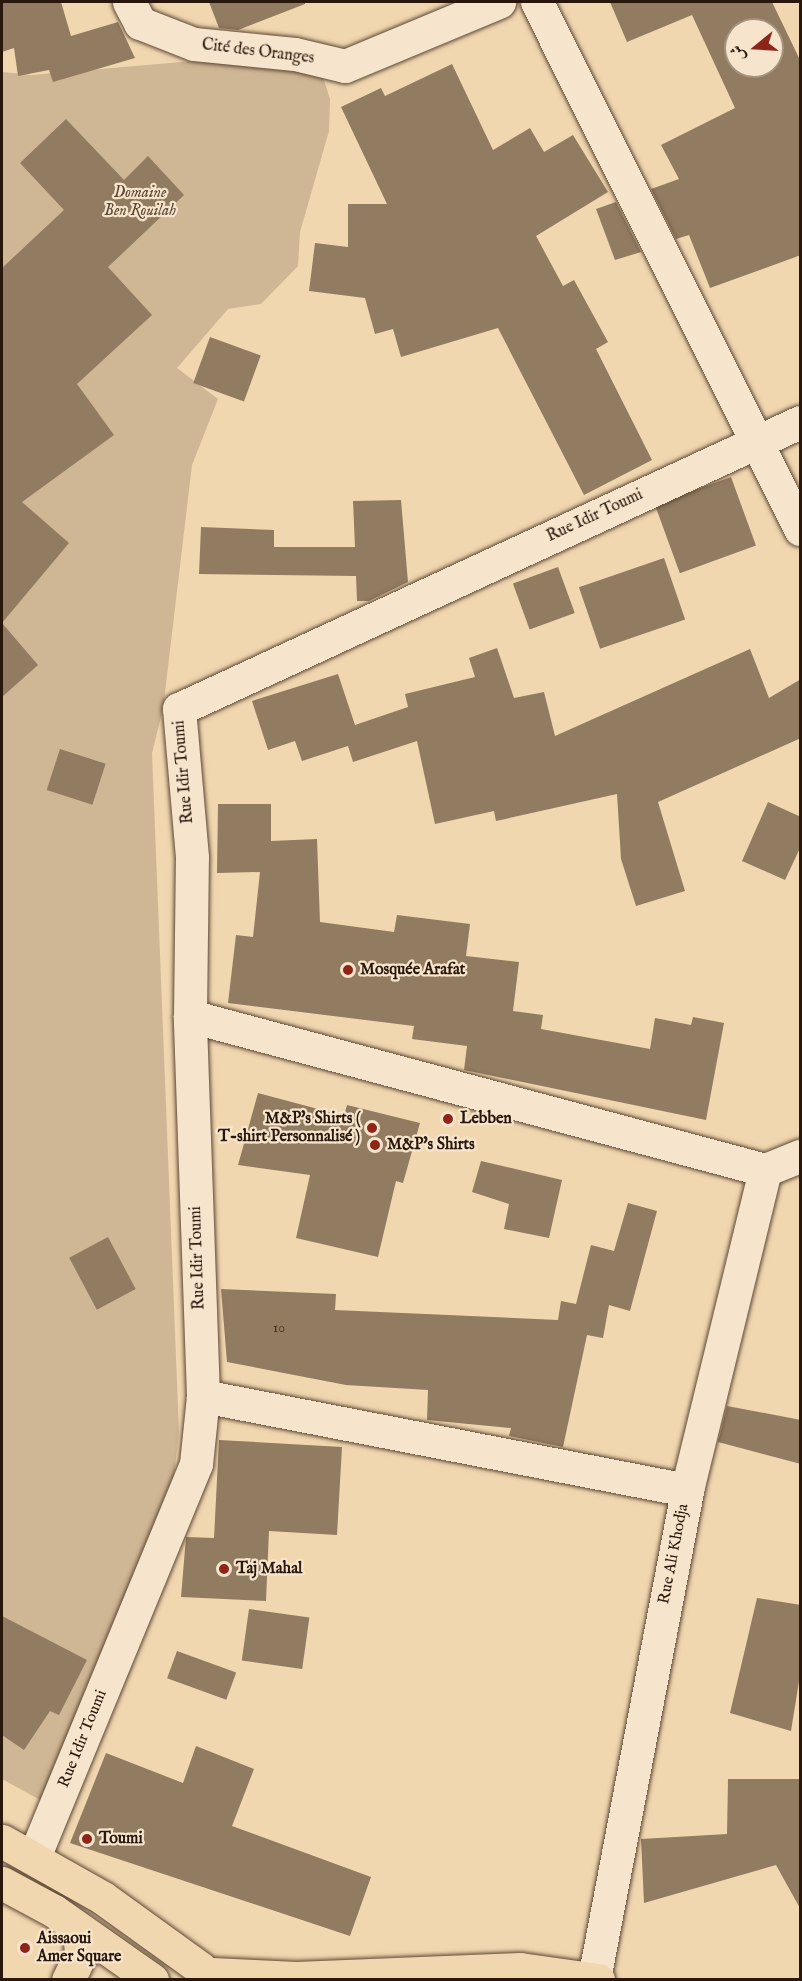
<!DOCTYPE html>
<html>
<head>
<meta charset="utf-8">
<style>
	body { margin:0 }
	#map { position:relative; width:802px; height:1981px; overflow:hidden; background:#f1d7b0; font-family:"IM FELL English",Amiri,serif }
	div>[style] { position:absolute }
	.green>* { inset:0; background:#cfb694 }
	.building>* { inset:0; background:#917b61; transform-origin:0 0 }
	.roads { filter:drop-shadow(0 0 2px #5c4734) drop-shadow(0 0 2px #5c4734) }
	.minor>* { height:33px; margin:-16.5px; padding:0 16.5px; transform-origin:16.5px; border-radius:16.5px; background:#f6e5cc }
	.major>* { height:33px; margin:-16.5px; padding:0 16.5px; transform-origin:16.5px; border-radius:16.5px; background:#f1d7b0 }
	.dots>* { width:16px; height:16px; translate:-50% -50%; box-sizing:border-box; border:3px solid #f6e5cc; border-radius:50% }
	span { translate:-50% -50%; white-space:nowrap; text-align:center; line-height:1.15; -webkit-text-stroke:4.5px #f6e5cc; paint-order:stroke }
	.number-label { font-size:14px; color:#443020 }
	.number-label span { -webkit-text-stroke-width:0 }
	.street-label { font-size:16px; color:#2a170b }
	.park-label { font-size:16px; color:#5c4734; font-style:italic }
	.poi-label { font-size:16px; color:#2a170b; font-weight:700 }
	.left { translate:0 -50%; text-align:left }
	.right { translate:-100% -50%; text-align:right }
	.frame { position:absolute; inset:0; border:3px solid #2a170b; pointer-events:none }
	.north { position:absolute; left:724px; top:18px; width:60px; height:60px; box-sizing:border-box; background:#f6e5cc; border:2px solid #a4937f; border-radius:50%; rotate:252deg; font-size:16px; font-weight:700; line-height:24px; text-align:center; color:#2a170b }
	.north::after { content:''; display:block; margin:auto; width:21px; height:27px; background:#8f2418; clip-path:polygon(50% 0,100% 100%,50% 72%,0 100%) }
</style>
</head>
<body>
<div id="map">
	<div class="green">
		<i style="clip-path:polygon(250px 56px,323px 77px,330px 99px,329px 131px,300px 232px,298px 266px,261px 304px,228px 309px,177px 368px,218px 399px,192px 465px,163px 709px,152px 753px,179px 1433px,174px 1475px,42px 1801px,2px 1779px,2px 72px,32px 75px)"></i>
	</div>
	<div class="building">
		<i style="clip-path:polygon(2px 2px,61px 2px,71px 36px,118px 22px,135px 58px,53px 82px,49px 70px,18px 76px,14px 48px,2px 52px)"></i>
		<i style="clip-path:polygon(209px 2px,305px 2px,305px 4px,238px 30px,219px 28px)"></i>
		<i style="clip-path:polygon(evenodd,610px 2px,772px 2px,801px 62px,801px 255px,710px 288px,689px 235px,676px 239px,651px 189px,679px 179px,661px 145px,735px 108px,692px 15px,627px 42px,610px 2px,736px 30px,772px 30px,772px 66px,736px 66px,736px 30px)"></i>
		<i style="clip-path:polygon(452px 64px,493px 150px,530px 128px,544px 152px,573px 135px,608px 192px,536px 236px,563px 286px,574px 280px,608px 342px,596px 349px,652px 460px,584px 495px,498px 328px,401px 357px,393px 329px,375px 334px,365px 298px,309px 291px,315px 243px,348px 247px,348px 204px,387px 204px,341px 107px,381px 88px,385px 96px)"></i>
		<i style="clip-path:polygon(66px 119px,124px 180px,148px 156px,184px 195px,108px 267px,152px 315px,77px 384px,114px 435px,22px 502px,69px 543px,2px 623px,38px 665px,2px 697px,2px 268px,64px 210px,20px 163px)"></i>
		<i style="clip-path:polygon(616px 202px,641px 252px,615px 260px,596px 209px)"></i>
		<i style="left:210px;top:337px;width:54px;height:49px;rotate:20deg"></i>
		<i style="left:731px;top:477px;width:73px;height:81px;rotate:70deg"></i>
		<i style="clip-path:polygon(401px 500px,408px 582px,369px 601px,357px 601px,356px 576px,199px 574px,201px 527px,274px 530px,274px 547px,355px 547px,353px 501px)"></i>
		<i style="left:664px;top:558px;width:65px;height:90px;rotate:71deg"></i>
		<i style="left:558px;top:567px;width:49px;height:48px;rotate:70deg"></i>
		<i style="clip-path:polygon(497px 648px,514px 698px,544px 692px,555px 736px,750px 649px,769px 698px,801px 679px,801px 738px,658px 802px,685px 891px,636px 906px,621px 859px,617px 794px,496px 821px,494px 811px,435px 824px,417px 741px,353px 762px,348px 746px,302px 761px,295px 741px,268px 750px,252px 701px,338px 674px,355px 725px,408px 707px,405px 694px,475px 677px,469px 658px)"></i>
		<i style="left:60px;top:749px;width:48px;height:43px;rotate:18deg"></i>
		<i style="clip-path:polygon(768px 802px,801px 817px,801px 846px,785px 880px,742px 861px)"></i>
		<i style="clip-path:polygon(218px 804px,271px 804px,271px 841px,317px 839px,320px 922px,394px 932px,397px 915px,470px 924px,466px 956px,519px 962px,513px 1011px,543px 1015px,541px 1029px,650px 1049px,655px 1018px,691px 1025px,693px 1017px,724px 1023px,706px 1120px,464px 1070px,467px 1046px,412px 1039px,414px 1026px,228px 1003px,236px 935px,253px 937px,260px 872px,217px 873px)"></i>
		<i style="clip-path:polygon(258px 1093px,344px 1116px,347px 1105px,420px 1123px,403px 1183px,396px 1181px,378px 1257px,296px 1238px,310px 1175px,238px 1165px)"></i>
		<i style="clip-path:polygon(481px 1161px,562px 1180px,549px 1238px,504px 1229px,509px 1204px,472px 1192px)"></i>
		<i style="clip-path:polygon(628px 1203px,657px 1211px,630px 1311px,609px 1305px,603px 1338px,587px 1335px,563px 1447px,509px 1436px,511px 1428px,427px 1420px,428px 1390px,346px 1385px,227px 1362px,221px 1289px,336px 1294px,335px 1310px,558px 1320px,561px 1301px,576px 1304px,591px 1245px,614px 1251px)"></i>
		<i style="left:108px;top:1237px;width:59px;height:44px;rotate:62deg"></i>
		<i style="clip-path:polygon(727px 1406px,801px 1420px,801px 1464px,718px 1442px)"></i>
		<i style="clip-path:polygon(219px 1440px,342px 1447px,337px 1535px,269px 1531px,266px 1601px,181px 1597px,186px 1537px,214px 1538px)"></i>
		<i style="clip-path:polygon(757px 1598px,801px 1605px,801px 1669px,791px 1731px,730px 1713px)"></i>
		<i style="left:249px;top:1609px;width:61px;height:52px;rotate:8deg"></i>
		<i style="clip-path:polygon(2px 1616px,87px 1660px,59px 1715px,50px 1711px,24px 1750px,2px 1735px)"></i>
		<i style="left:177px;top:1651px;width:63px;height:29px;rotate:20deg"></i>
		<i style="clip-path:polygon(196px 1746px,254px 1769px,232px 1826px,371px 1877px,350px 1936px,70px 1843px,106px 1753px,183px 1783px)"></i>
		<i style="clip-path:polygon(728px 1779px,801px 1779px,801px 1910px,776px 1865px,644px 1903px,641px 1839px,727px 1834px)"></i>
	</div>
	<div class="roads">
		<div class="minor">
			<i style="left:129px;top:2px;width:24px;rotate:62deg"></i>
			<i style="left:140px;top:23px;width:58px;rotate:21.3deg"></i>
			<i style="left:194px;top:44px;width:101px;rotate:5.7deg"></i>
			<i style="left:295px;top:54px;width:51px;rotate:13.5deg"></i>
			<i style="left:345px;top:66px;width:167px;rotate:-22.6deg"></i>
			<i style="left:537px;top:2px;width:589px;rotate:63.48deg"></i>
			<i style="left:190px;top:1016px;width:595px;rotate:14.99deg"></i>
			<i style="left:203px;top:1396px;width:493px;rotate:11deg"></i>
			<i style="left:34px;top:1857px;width:425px;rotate:-67.6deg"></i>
			<i style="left:196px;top:1464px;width:68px;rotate:-84.1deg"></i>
			<i style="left:203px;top:1396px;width:380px;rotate:-92deg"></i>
			<i style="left:190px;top:1016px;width:159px;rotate:-89.3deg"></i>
			<i style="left:192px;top:857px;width:149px;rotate:-95deg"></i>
			<i style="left:179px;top:709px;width:684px;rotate:-24.8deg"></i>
			<i style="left:594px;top:1979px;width:498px;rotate:-79.2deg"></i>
			<i style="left:687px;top:1490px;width:329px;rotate:-76.3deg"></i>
			<i style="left:765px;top:1170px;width:38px;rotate:-22deg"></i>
		</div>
		<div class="major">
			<i style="left:2px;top:1841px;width:116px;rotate:29.4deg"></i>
			<i style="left:103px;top:1898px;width:120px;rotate:35.8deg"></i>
			<i style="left:2px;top:1883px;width:59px;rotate:28.3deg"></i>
			<i style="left:54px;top:1911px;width:120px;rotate:35.1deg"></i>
			<i style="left:212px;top:1974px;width:84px;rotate:2.7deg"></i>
			<i style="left:296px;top:1978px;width:224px;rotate:-2.3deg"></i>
			<i style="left:520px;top:1969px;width:79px;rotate:8deg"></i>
			<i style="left:68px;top:1980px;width:30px;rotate:-64deg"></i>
			<i style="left:81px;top:1953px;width:24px;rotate:-95deg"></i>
		</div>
	</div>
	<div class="dots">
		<i style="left:348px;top:970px;background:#8f2418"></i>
		<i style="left:448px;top:1119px;background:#8f2418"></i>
		<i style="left:372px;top:1128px;background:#8f2418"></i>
		<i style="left:375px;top:1145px;background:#8f2418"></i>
		<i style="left:224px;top:1569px;background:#8f2418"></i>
		<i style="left:87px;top:1839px;background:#8f2418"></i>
		<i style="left:25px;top:1948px;background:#8f2418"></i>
	</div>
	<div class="number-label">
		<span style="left:279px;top:1328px">10</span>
	</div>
	<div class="street-label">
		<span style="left:258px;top:52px;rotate:7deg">Cité des Oranges</span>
		<span style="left:595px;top:516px;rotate:-25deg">Rue Idir Toumi</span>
		<span style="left:184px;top:772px;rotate:-95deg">Rue Idir Toumi</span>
		<span style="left:198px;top:1258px;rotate:-92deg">Rue Idir Toumi</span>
		<span style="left:674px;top:1554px;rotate:-79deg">Rue Ali Khodja</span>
		<span style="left:83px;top:1739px;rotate:-68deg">Rue Idir Toumi</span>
	</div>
	<div class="park-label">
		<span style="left:140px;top:202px">Domaine<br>Ben Rouilah</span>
	</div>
	<div class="poi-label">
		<span class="left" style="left:360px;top:970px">Mosquée Arafat</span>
		<span class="right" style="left:360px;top:1128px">M&amp;P's Shirts (<br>T-shirt Personnalisé )</span>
		<span class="left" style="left:460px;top:1119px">Lebben</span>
		<span class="left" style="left:387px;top:1145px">M&amp;P's Shirts</span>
		<span class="left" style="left:236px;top:1569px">Taj Mahal</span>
		<span class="left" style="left:99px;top:1839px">Toumi</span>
		<span class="left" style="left:37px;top:1948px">Aissaoui<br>Amer Square</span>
	</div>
	<div class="frame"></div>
	<div class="north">ش</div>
</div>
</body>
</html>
